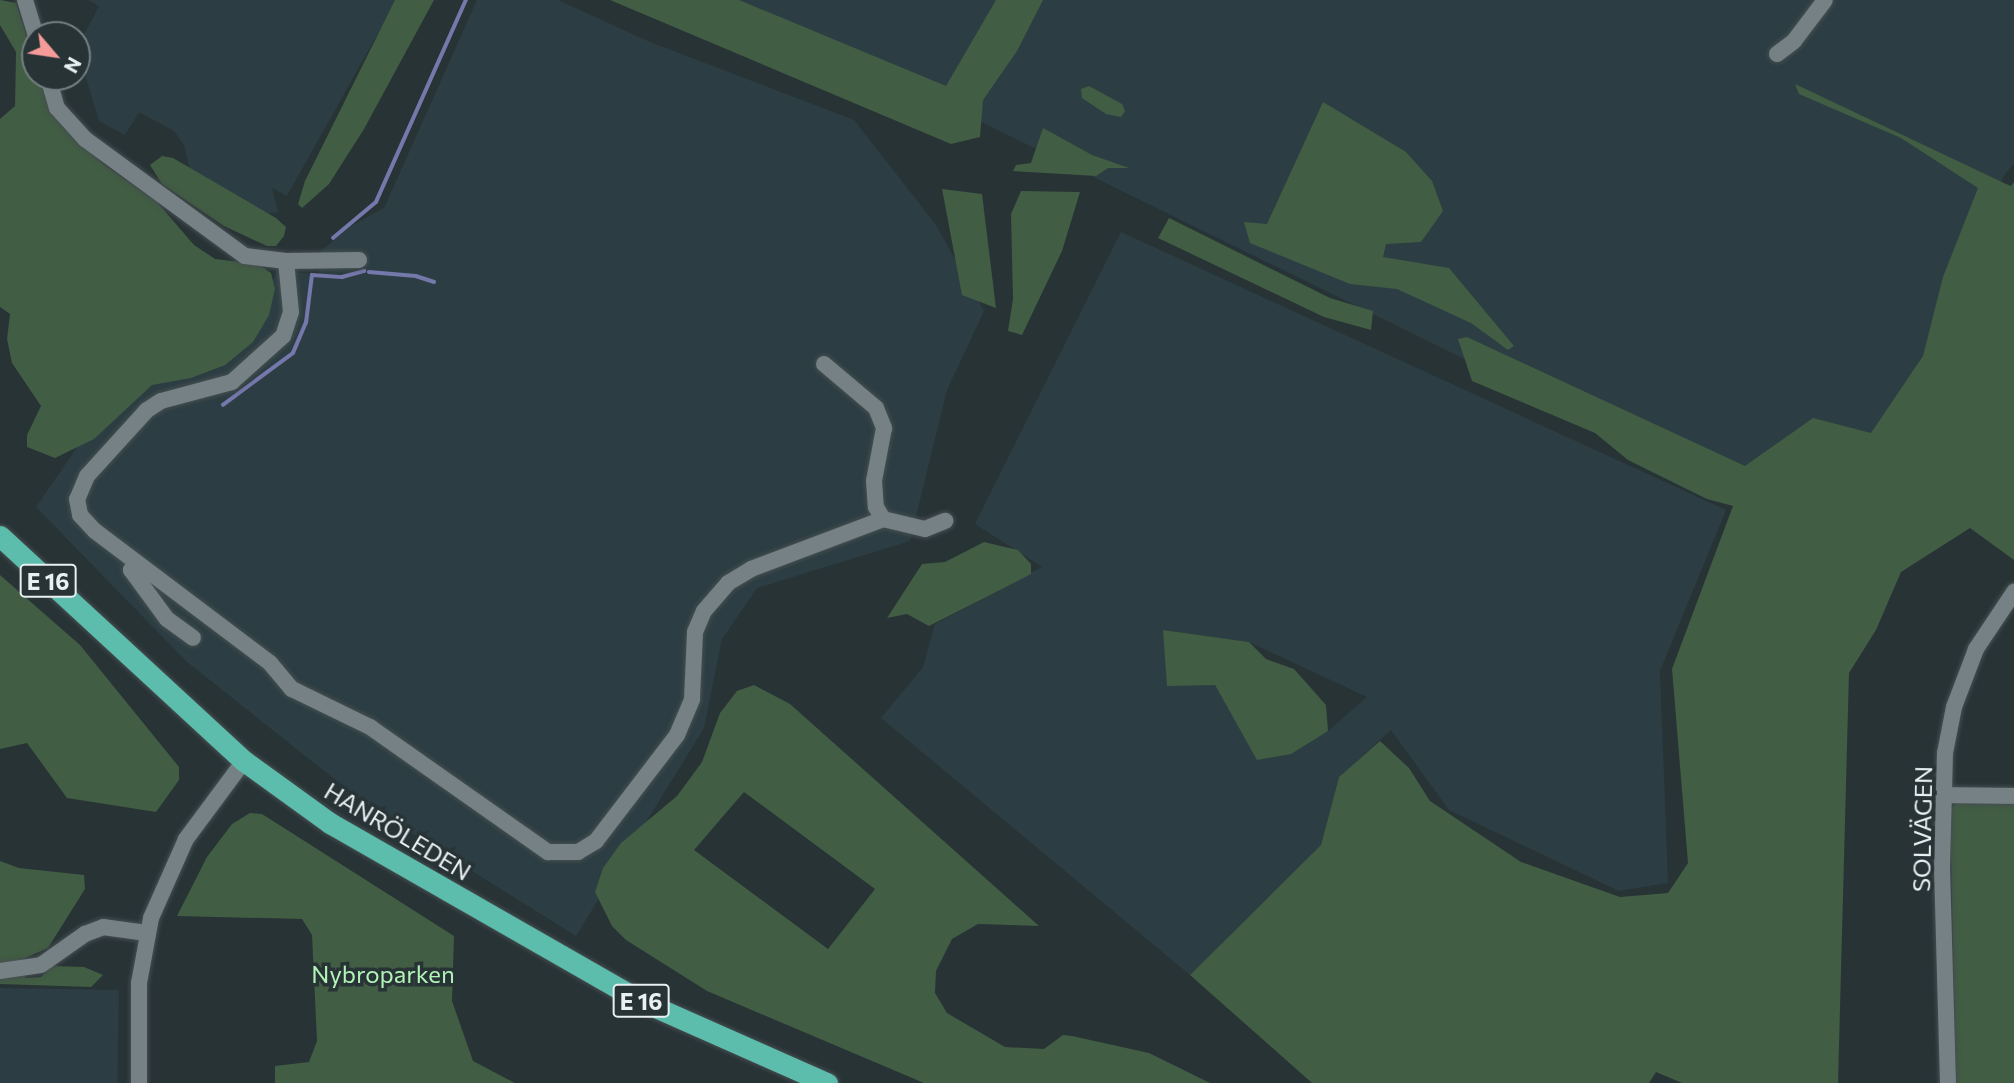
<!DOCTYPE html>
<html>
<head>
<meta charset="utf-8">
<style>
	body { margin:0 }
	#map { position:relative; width:2014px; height:1083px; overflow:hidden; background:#283336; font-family:Commissioner,sans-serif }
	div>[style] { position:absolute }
	.built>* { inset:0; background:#2c3e43; transform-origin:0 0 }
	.green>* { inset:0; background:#415d43 }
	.stream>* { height:3.5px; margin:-1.75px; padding:0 1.75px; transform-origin:1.75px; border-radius:1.75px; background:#7578aa }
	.roads { filter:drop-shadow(0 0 2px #454e50) drop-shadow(0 0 2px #454e50) }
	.minor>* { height:16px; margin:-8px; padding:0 8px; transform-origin:8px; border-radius:8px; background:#758184 }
	.highway>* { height:21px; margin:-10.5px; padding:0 10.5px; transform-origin:10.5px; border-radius:10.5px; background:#5dbdac }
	span { translate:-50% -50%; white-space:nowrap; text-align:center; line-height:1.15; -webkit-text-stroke:7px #283336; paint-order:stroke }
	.shield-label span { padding:2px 5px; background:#283336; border:2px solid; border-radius:5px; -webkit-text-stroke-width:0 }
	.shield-label { font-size:23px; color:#e9f0f2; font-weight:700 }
	.street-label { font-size:24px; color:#e9f0f2 }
	.park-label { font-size:24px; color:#b2f4b8 }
	.north { position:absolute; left:21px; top:21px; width:70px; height:70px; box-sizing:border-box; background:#283336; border:2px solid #757f81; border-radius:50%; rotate:119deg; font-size:19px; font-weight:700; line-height:28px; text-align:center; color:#e9f0f2 }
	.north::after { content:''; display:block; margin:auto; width:24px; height:32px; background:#f59b98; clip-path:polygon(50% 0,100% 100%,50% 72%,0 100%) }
</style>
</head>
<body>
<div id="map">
	<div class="built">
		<i style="clip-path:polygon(88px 0,395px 0,396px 1px,287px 196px,272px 188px,278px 212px,266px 214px,190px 171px,184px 145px,174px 131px,139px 112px,125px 135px,99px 121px,85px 75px,77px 67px,77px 48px,99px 6px)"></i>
		<i style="clip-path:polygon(477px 0,558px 0,650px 42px,854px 120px,936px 225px,984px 311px,947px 390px,910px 541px,757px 588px,722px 639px,704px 728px,576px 936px,374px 810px,309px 759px,186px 661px,36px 507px,78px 446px,142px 387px,214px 368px,251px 334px,277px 270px,319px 275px,320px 252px,349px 227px,384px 208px)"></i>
		<i style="clip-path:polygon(733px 0,2014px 0,2014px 163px,2003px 177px,1937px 366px,1827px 537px)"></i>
		<i style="clip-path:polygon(evenodd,1121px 232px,1726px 510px,1660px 671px,1668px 883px,1619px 891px,1449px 810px,1391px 730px,1339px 777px,1321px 845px,1190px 975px,881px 718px,923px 667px,935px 624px,1042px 567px,975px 524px,1121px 232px,1163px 630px,1249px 642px,1367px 697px,1328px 731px,1257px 759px,1215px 685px,1163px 630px)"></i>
		<i style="left:0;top:988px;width:119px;height:95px;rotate:1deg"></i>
	</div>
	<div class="green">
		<i style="clip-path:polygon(0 0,16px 3px,35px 62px,35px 77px,40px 77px,50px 109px,61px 125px,103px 164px,157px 202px,194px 245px,215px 259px,258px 264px,271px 273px,275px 289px,269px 315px,253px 342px,225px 365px,191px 378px,152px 385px,94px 439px,55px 458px,27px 447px,27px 435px,41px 406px,12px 363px,7px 339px,10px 314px,0 307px,0 119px,15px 106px,16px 52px,0 25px)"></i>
		<i style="clip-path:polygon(395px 0,434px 0,364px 129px,329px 184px,302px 208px,298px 204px,305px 181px)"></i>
		<i style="clip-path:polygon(610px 0,739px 0,946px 86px,996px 0,1043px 0,1017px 51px,983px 100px,980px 137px,951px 144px)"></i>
		<i style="clip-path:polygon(1795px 84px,2004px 183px,2011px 186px,2014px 182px,2014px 560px,1970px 528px,1901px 572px,1876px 630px,1849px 673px,1838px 1083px,1682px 1083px,1656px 1072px,1649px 1083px,1312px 1083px,1190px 975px,1321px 845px,1339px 777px,1380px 741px,1409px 768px,1430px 801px,1521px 862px,1620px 897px,1668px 893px,1688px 863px,1672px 669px,1733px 506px,1707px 499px,1628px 460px,1595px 433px,1472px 381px,1458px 339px,1467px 337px,1745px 466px,1813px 418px,1871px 433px,1923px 356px,1943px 277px,1978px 188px,1901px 138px,1799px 94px)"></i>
		<i style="clip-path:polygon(1089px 86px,1122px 104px,1125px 111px,1121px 117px,1106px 114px,1082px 98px,1081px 89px)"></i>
		<i style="clip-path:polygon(1323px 102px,1406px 152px,1432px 181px,1443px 211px,1421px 242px,1386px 244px,1383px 257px,1449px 268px,1514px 346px,1508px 350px,1471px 323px,1397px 289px,1350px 284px,1250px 243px,1244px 222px,1267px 224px)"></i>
		<i style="clip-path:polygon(1043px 128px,1092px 155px,1129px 168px,1108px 168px,1096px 176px,1013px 171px,1016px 165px,1031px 163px)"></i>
		<i style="clip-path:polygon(162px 156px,173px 158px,276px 218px,286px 227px,284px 236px,276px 246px,267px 246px,224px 226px,162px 184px,150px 165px)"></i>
		<i style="clip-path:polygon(942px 189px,982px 194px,996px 308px,962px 295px)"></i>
		<i style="clip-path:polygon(1021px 191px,1080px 192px,1062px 251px,1022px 335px,1008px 331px,1013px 299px,1011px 214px)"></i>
		<i style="clip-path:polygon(1169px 218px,1330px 298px,1373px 311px,1371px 330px,1324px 317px,1158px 238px)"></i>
		<i style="clip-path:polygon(984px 542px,1018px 550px,1031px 564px,1031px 574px,929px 626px,907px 614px,887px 618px,922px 564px,945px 562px)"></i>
		<i style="clip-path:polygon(0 575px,80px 645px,179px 767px,179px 780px,156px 812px,67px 798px,27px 743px,0 749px)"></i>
		<i style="clip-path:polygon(1163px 630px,1249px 642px,1266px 659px,1294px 669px,1326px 705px,1328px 731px,1291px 754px,1257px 760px,1215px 685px,1167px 686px)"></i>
		<i style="clip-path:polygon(evenodd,754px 685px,790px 704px,1039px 926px,978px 924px,952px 939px,936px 971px,935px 993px,947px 1013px,1005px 1047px,1044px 1049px,1063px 1035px,1072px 1036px,1149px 1053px,1210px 1083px,924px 1083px,707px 991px,626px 940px,612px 926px,595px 892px,603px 868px,621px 843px,677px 796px,702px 762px,720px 713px,737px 691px,754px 685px,744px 792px,875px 889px,828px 949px,694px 850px,744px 792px)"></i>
		<i style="clip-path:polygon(1958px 802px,2014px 803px,2014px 1083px,1956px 1083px,1950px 809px)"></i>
		<i style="clip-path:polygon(250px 813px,262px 814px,454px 936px,452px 1001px,473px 1061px,515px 1083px,275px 1083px,275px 1066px,309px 1062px,317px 1041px,312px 935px,302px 919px,177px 916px,207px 857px,232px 824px)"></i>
		<i style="clip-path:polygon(0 861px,19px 868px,84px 875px,85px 889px,48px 948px,16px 962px,26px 978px,41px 977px,52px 966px,84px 967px,103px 975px,91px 987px,0 984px)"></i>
	</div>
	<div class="stream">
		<i style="left:333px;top:238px;width:56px;rotate:-39.9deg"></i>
		<i style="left:376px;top:202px;width:221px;rotate:-66deg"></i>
		<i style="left:369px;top:272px;width:47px;rotate:4.9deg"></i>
		<i style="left:416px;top:276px;width:19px;rotate:18deg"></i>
		<i style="left:223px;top:405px;width:87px;rotate:-36.6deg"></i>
		<i style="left:293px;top:353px;width:33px;rotate:-67deg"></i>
		<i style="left:306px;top:323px;width:48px;rotate:-82.9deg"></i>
		<i style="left:312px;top:275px;width:30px;rotate:4deg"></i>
		<i style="left:342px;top:277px;width:23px;rotate:-15deg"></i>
	</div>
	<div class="roads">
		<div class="minor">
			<i style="left:25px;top:0;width:37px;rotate:73deg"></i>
			<i style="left:1777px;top:54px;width:21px;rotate:-37deg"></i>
			<i style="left:1794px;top:41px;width:51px;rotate:-52.9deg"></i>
			<i style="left:48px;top:77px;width:32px;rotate:74deg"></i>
			<i style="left:57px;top:108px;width:42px;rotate:47.9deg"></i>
			<i style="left:85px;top:139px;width:198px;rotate:36.2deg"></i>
			<i style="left:245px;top:256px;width:41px;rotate:7deg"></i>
			<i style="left:286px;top:261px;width:73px;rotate:-0.8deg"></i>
			<i style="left:286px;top:261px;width:51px;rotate:84.4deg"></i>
			<i style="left:291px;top:312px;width:25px;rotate:108deg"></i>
			<i style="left:283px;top:336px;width:69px;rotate:138deg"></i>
			<i style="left:232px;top:382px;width:73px;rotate:165deg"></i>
			<i style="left:161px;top:401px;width:17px;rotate:147deg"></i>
			<i style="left:147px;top:410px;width:89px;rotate:132.3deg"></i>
			<i style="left:87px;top:476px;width:25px;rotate:113deg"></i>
			<i style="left:77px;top:499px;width:16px;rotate:79deg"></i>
			<i style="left:80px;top:515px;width:22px;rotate:47deg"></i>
			<i style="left:95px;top:531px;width:219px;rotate:37deg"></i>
			<i style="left:270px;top:663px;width:34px;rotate:50deg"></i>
			<i style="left:292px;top:689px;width:87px;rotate:26deg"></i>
			<i style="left:370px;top:727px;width:218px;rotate:35.1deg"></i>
			<i style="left:548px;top:852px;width:30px"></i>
			<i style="left:578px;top:852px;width:21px;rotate:-31deg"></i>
			<i style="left:596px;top:841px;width:133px;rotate:-52.6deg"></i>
			<i style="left:677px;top:735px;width:39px;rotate:-67deg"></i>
			<i style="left:692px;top:699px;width:67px;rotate:-87.4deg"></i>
			<i style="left:695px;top:632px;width:23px;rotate:-67deg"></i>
			<i style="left:704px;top:611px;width:37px;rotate:-49deg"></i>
			<i style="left:728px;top:583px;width:27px;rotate:-31deg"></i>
			<i style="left:751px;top:569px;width:141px;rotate:-20.7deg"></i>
			<i style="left:883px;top:519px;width:43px;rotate:13.4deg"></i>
			<i style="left:925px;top:529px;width:22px;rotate:-22deg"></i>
			<i style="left:824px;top:364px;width:68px;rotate:40.2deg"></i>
			<i style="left:876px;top:408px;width:22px;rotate:68deg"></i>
			<i style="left:884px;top:428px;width:54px;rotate:100.7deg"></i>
			<i style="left:874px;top:481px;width:26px;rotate:86deg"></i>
			<i style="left:876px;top:507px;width:14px;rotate:60deg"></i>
			<i style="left:134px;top:565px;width:6px;rotate:121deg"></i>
			<i style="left:131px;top:570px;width:61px;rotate:53.7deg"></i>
			<i style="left:167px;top:619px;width:32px;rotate:36deg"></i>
			<i style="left:1943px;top:795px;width:71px;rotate:0.8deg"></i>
			<i style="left:0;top:971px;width:41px;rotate:-8.3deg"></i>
			<i style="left:41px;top:965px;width:54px;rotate:-35.2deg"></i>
			<i style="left:85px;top:934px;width:19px;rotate:-21deg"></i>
			<i style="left:103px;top:927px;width:44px;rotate:7.8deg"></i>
			<i style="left:139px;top:1083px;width:100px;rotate:-90deg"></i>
			<i style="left:139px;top:983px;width:66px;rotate:-79.5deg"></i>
			<i style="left:151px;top:918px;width:86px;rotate:-66.1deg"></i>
			<i style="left:186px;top:839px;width:97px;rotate:-53.4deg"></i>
			<i style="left:1948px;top:1083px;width:216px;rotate:-91.6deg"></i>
			<i style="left:1942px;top:867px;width:114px;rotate:-88.5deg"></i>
			<i style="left:1945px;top:753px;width:47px;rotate:-78.9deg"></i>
			<i style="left:1954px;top:707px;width:62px;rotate:-69.2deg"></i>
			<i style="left:1976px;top:649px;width:69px;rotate:-56.3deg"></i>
		</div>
		<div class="highway">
			<i style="left:0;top:536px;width:332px;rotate:42.7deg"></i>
			<i style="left:244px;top:761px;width:106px;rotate:35.8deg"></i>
			<i style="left:330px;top:823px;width:354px;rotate:29.8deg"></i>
			<i style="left:637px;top:999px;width:208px;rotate:23.9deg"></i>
		</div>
	</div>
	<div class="shield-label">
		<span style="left:48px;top:581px">E 16</span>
		<span style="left:641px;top:1001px">E 16</span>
	</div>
	<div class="street-label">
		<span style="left:1922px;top:829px;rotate:-89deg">SOLVÄGEN</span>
		<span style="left:398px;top:831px;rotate:31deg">HANRÖLEDEN</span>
	</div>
	<div class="park-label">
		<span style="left:383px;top:974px">Nybroparken</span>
	</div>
	<div class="north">N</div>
</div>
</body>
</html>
